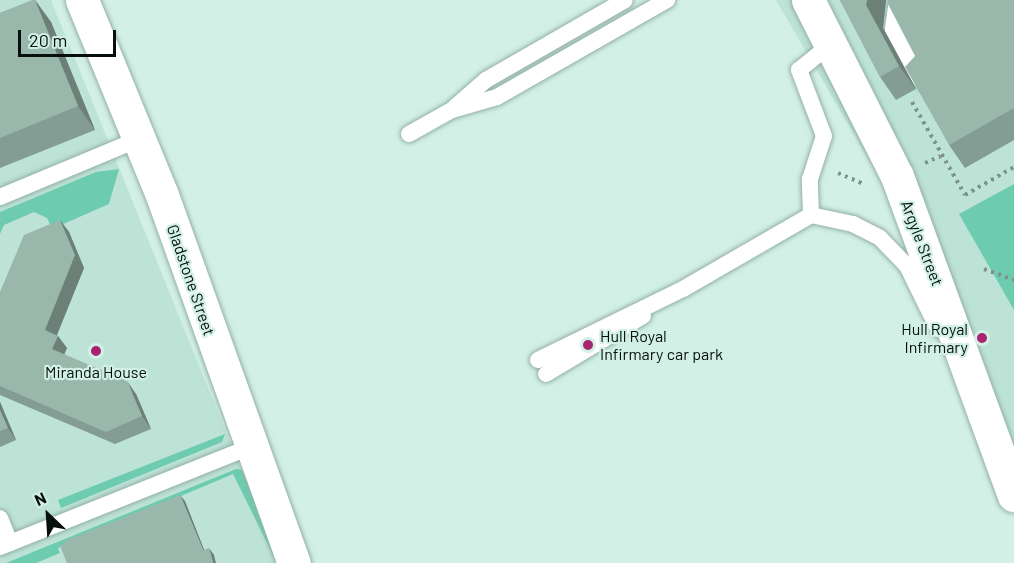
<!DOCTYPE html>
<html>
<head>
<meta charset="utf-8">
<style>
	body { margin:0 }
	#map { position:relative; width:1014px; height:563px; overflow:hidden; background:#d2f0e5; font-family:Barlow,sans-serif }
	div>[style] { position:absolute }
	.built>* { inset:0; background:#bde3d6 }
	.green>* { inset:0; background:#6dccb0 }
	.path>* { height:4px; margin-top:-2px; transform-origin:0; background:repeating-linear-gradient(90deg,#7d938b 0 3px,transparent 0 7.5px) }
	.roads { filter:drop-shadow(0 0 2px #93b0a6) drop-shadow(0 0 2px #93b0a6) }
	.lane>* { height:16px; margin:-8px; padding:0 8px; transform-origin:8px; border-radius:8px; background:#fff }
	.street>* { height:33px; margin:-16.5px; padding:0 16.5px; transform-origin:16.5px; border-radius:16.5px; background:#fff }
	.secondary>* { height:33px; margin:-16.5px; padding:0 16.5px; transform-origin:16.5px; border-radius:16.5px; background:#fff }
	.wall>* { inset:0; background:#849d94 }
	.shaded-wall>* { inset:0; background:#6c8078 }
	.building>* { inset:0; background:#9ab7ac }
	.dots>* { width:16px; height:16px; translate:-50% -50%; box-sizing:border-box; border:3px solid #d2f0e5; border-radius:50% }
	span { translate:-50% -50%; white-space:nowrap; text-align:center; line-height:1.15; -webkit-text-stroke:4.5px #d2f0e5; paint-order:stroke }
	.street-label { font-size:16px; color:#060f0c }
	.poi-label { font-size:16px; color:#060f0c }
	.right { translate:-100% -50%; text-align:right }
	.left { translate:0 -50%; text-align:left }
	.north { position:absolute; left:18px; top:485px; width:60px; height:60px; -webkit-text-stroke:4px #d2f0e5; paint-order:stroke; rotate:335deg; font-size:16px; font-weight:700; line-height:24px; text-align:center; color:#060f0c }
	.north::after { content:''; display:block; margin:auto; width:21px; height:27px; background:#060f0c; clip-path:polygon(50% 0,100% 100%,50% 72%,0 100%) }
	.scale { position:absolute; left:18px; top:30px; width:98px; height:27px; box-sizing:border-box; border:3px solid #060f0c; border-top:0; padding-left:8px; font-size:18px; line-height:21px; white-space:nowrap; color:#060f0c; -webkit-text-stroke:4px #d2f0e5; paint-order:stroke }
</style>
</head>
<body>
<div id="map">
	<div class="built">
		<i style="clip-path:polygon(0 0,51px 0,279px 563px,0 563px)"></i>
		<i style="clip-path:polygon(776px 0,1014px 0,1014px 488px,885px 188px)"></i>
	</div>
	<div class="green">
		<i style="clip-path:polygon(119px 169px,109px 204px,52px 229px,47px 218px,34px 212px,4px 225px,0 234px,0 212px,96px 172px)"></i>
		<i style="clip-path:polygon(1014px 184px,1014px 310px,959px 214px)"></i>
		<i style="clip-path:polygon(225px 434px,222px 442px,61px 508px,58px 500px)"></i>
		<i style="clip-path:polygon(236px 469px,242px 470px,282px 563px,277px 563px,233px 474px,58px 548px,60px 553px,36px 563px,6px 563px)"></i>
	</div>
	<div class="path">
		<i style="left:912px;top:102px;width:107px;rotate:60.3deg"></i>
		<i style="left:965px;top:195px;width:56px;rotate:-29.7deg"></i>
		<i style="left:925px;top:163px;width:17px;rotate:-24deg"></i>
		<i style="left:838px;top:173px;width:26px;rotate:23deg"></i>
		<i style="left:984px;top:269px;width:32px;rotate:20deg"></i>
	</div>
	<div class="roads">
		<div class="lane">
			<i style="left:897px;top:0;width:29px;rotate:98deg"></i>
			<i style="left:893px;top:29px;width:57px;rotate:61.6deg"></i>
			<i style="left:455px;top:107px;width:41px;rotate:-41.1deg"></i>
			<i style="left:486px;top:80px;width:160px;rotate:-29.9deg"></i>
			<i style="left:409px;top:134px;width:49px;rotate:-29.2deg"></i>
			<i style="left:452px;top:110px;width:47px;rotate:-16.1deg"></i>
			<i style="left:497px;top:97px;width:196px;rotate:-29.7deg"></i>
			<i style="left:0;top:197px;width:151px;rotate:-22.6deg"></i>
			<i style="left:811px;top:215px;width:36px;rotate:-92deg"></i>
			<i style="left:810px;top:179px;width:45px;rotate:-72deg"></i>
			<i style="left:824px;top:136px;width:71px;rotate:-110.7deg"></i>
			<i style="left:799px;top:70px;width:41px;rotate:-39.1deg"></i>
			<i style="left:538px;top:360px;width:161px;rotate:-26.1deg"></i>
			<i style="left:683px;top:289px;width:148px;rotate:-30deg"></i>
			<i style="left:811px;top:215px;width:43px;rotate:12.1deg"></i>
			<i style="left:853px;top:224px;width:30px;rotate:27deg"></i>
			<i style="left:880px;top:238px;width:39px;rotate:46deg"></i>
			<i style="left:907px;top:266px;width:70px;rotate:63.8deg"></i>
			<i style="left:546px;top:374px;width:113px;rotate:-30.9deg"></i>
			<i style="left:0;top:518px;width:27px;rotate:68deg"></i>
			<i style="left:0;top:547px;width:269px;rotate:-21.8deg"></i>
		</div>
		<div class="street">
			<i style="left:82px;top:0;width:211px;rotate:67.7deg"></i>
			<i style="left:162px;top:195px;width:391px;rotate:70.3deg"></i>
		</div>
		<div class="secondary">
			<i style="left:808px;top:0;width:197px;rotate:63.2deg"></i>
			<i style="left:897px;top:176px;width:340px;rotate:69.9deg"></i>
		</div>
	</div>
	<div class="wall">
		<i style="clip-path:polygon(35px 0,51px 22px,95px 130px,0 168px,0 13px)"></i>
		<i style="clip-path:polygon(840px 0,886px 0,883px 28px,916px 89px,896px 100px,880px 77px)"></i>
		<i style="clip-path:polygon(1014px 0,1014px 140px,965px 168px,949px 145px,915px 56px)"></i>
		<i style="clip-path:polygon(60px 220px,69px 232px,84px 268px,57px 335px,67px 348px,64px 354px,136px 394px,151px 429px,115px 444px,0 395px,0 292px)"></i>
		<i style="clip-path:polygon(0 402px,16px 440px,0 447px)"></i>
	</div>
	<div class="shaded-wall">
		<i style="clip-path:polygon(35px 0,51px 22px,95px 130px,78px 106px)"></i>
		<i style="clip-path:polygon(867px 0,886px 0,883px 28px,916px 89px,899px 66px,866px 5px)"></i>
		<i style="clip-path:polygon(60px 220px,69px 232px,84px 268px,54px 342px,45px 330px)"></i>
		<i style="clip-path:polygon(58px 336px,67px 348px,61px 362px,52px 349px)"></i>
		<i style="clip-path:polygon(127px 381px,136px 394px,151px 429px,142px 416px)"></i>
		<i style="clip-path:polygon(0 402px,16px 440px,8px 428px,0 410px)"></i>
		<i style="clip-path:polygon(180px 495px,185px 501px,207px 557px,203px 550px)"></i>
		<i style="clip-path:polygon(209px 548px,214px 555px,216px 563px,213px 563px)"></i>
	</div>
	<div class="building">
		<i style="clip-path:polygon(32px 0,35px 0,78px 106px,0 138px,0 13px)"></i>
		<i style="clip-path:polygon(840px 0,867px 0,866px 5px,899px 66px,880px 77px)"></i>
		<i style="clip-path:polygon(888px 0,1014px 0,1014px 108px,949px 145px,905px 67px,915px 56px,888px 4px)"></i>
		<i style="clip-path:polygon(60px 220px,75px 255px,45px 330px,58px 336px,52px 349px,127px 381px,142px 416px,106px 432px,0 386px,0 292px,24px 235px)"></i>
		<i style="clip-path:polygon(0 410px,8px 428px,0 431px)"></i>
		<i style="clip-path:polygon(180px 495px,203px 550px,209px 548px,213px 563px,67px 563px,60px 546px,67px 540px)"></i>
	</div>
	<div class="dots">
		<i style="left:982px;top:338px;background:#a9246e"></i>
		<i style="left:588px;top:345px;background:#a9246e"></i>
		<i style="left:96px;top:351px;background:#a9246e"></i>
	</div>
	<div class="street-label">
		<span style="left:922px;top:243px;rotate:69deg">Argyle Street</span>
		<span style="left:191px;top:280px;rotate:71deg">Gladstone Street</span>
	</div>
	<div class="poi-label">
		<span class="right" style="left:968px;top:338px">Hull Royal<br>Infirmary</span>
		<span class="left" style="left:600px;top:345px">Hull Royal<br>Infirmary car park</span>
		<span style="left:96px;top:372px">Miranda House</span>
	</div>
	<div class="north">N</div>
	<div class="scale">20 m</div>
</div>
</body>
</html>
